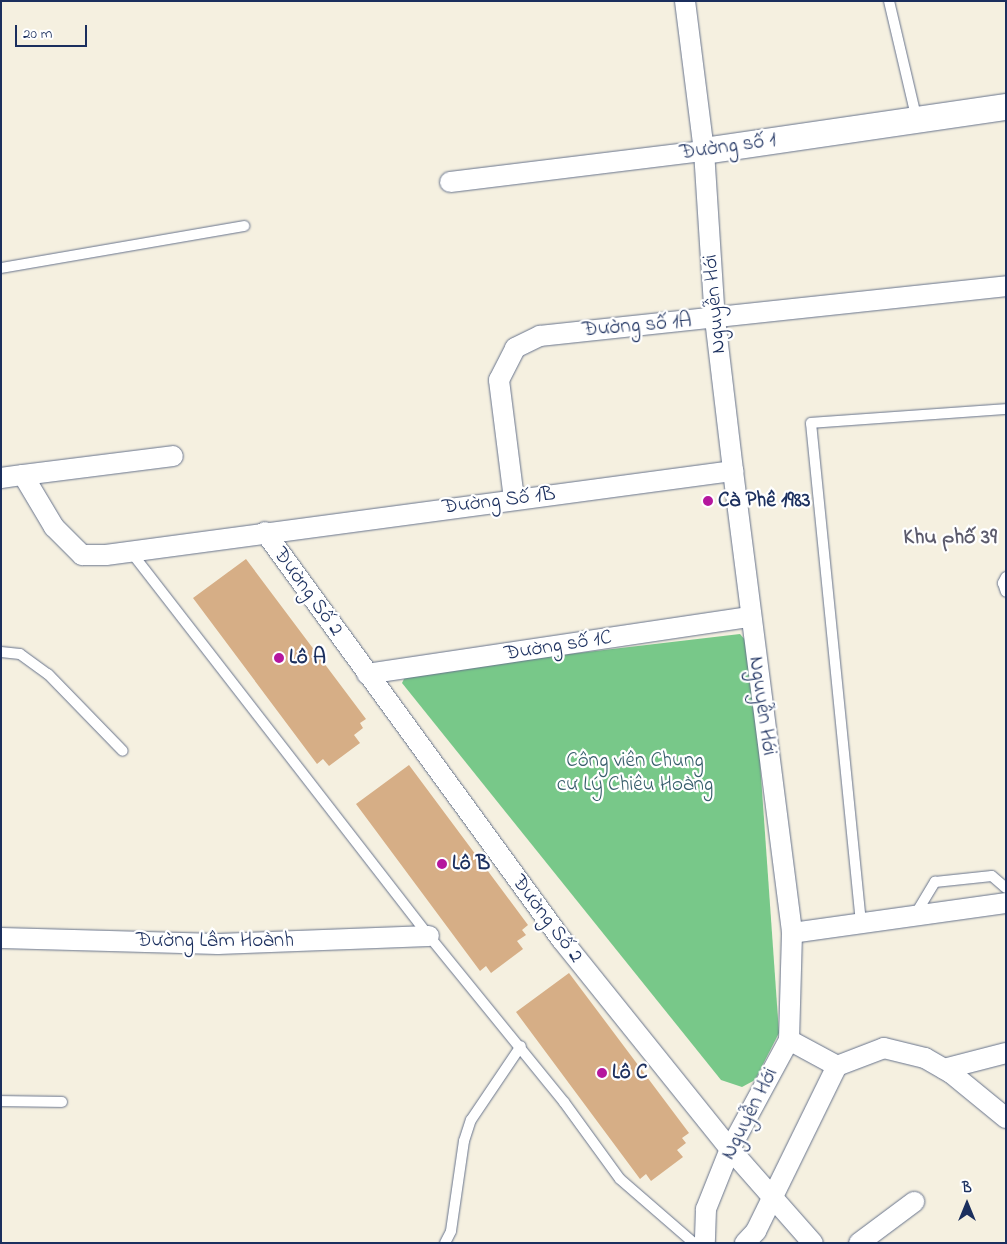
<!DOCTYPE html>
<html>
<head>
<meta charset="utf-8">
<style>
	body { margin:0 }
	#map { position:relative; width:1007px; height:1244px; overflow:hidden; background:#f5f0e0; font-family:"Indie Flower",sans-serif }
	div>[style] { position:absolute }
	.green>* { inset:0; background:#78c889 }
	.building>* { inset:0; background:#d6ae86 }
	.roads { filter:drop-shadow(0 0 1px #67738c) drop-shadow(0 0 1px #67738c) }
	.service>* { height:10px; margin:-5px; padding:0 5px; transform-origin:5px; border-radius:5px; background:#fff }
	.minor>* { height:20px; margin:-10px; padding:0 10px; transform-origin:10px; border-radius:10px; background:#fff }
	.tertiary>* { height:26px; margin:-13px; padding:0 13px; transform-origin:13px; border-radius:13px; background:#fff }
	.dots>* { width:14px; height:14px; translate:-50% -50%; box-sizing:border-box; border:2px solid #fff; border-radius:50% }
	span { translate:-50% -50%; white-space:nowrap; text-align:center; line-height:1.15; -webkit-text-stroke:4.5px #fff; paint-order:stroke }
	.street-label { font-size:21px; color:#1b2f5e }
	.poi-label { font-size:21px; color:#1b2f5e; font-weight:700 }
	.left { translate:0 -50%; text-align:left }
	.park-label { font-size:21px; color:#375d6b }
	.neighbourhood-label { font-size:22px; color:#5c5b6c; font-weight:700 }
	.frame { position:absolute; inset:0; border:2px solid #1b2f5e; pointer-events:none }
	.north { position:absolute; left:942px; top:1179px; width:50px; height:50px; -webkit-text-stroke:4px #fff; paint-order:stroke; rotate:0deg; font-size:14px; font-weight:700; line-height:20px; text-align:center; color:#1b2f5e }
	.north::after { content:''; display:block; margin:auto; width:18px; height:22px; background:#1b2f5e; clip-path:polygon(50% 0,100% 100%,50% 72%,0 100%) }
	.scale { position:absolute; left:15px; top:25px; width:72px; height:22px; box-sizing:border-box; border:2px solid #1b2f5e; border-top:0; padding-left:6px; font-size:15px; line-height:18px; white-space:nowrap; color:#1b2f5e; -webkit-text-stroke:4px #fff; paint-order:stroke }
</style>
</head>
<body>
<div id="map">
	<div class="green">
		<i style="clip-path:polygon(740px 634px,752px 648px,779px 1033px,755px 1080px,742px 1087px,721px 1080px,402px 683px,407px 673px)"></i>
	</div>
	<div class="building">
		<i style="clip-path:polygon(246px 559px,366px 719px,360px 723px,363px 728px,354px 735px,360px 743px,329px 766px,323px 759px,317px 764px,193px 598px)"></i>
		<i style="clip-path:polygon(409px 765px,528px 925px,522px 930px,526px 935px,517px 941px,523px 949px,491px 973px,486px 966px,480px 971px,356px 804px)"></i>
		<i style="clip-path:polygon(569px 973px,689px 1133px,682px 1138px,686px 1143px,677px 1150px,683px 1157px,651px 1181px,646px 1174px,640px 1179px,516px 1012px)"></i>
	</div>
	<div class="roads">
		<div class="service">
			<i style="left:889px;top:1px;width:122px;rotate:76.8deg"></i>
			<i style="left:1px;top:268px;width:247px;rotate:-9.8deg"></i>
			<i style="left:131px;top:552px;width:486px;rotate:52.2deg"></i>
			<i style="left:429px;top:936px;width:214px;rotate:50.9deg"></i>
			<i style="left:564px;top:1102px;width:95px;rotate:54deg"></i>
			<i style="left:620px;top:1179px;width:98px;rotate:40.9deg"></i>
			<i style="left:1006px;top:577px;width:7px;rotate:117deg"></i>
			<i style="left:1003px;top:583px;width:9px;rotate:72deg"></i>
			<i style="left:1px;top:652px;width:19px;rotate:6deg"></i>
			<i style="left:20px;top:654px;width:34px;rotate:36deg"></i>
			<i style="left:48px;top:674px;width:107px;rotate:45.8deg"></i>
			<i style="left:915px;top:915px;width:39px;rotate:-59deg"></i>
			<i style="left:935px;top:882px;width:57px;rotate:-6deg"></i>
			<i style="left:992px;top:876px;width:18px;rotate:41deg"></i>
			<i style="left:861px;top:923px;width:502px;rotate:-95.71deg"></i>
			<i style="left:811px;top:423px;width:196px;rotate:-4.1deg"></i>
			<i style="left:1px;top:1101px;width:61px;rotate:0.9deg"></i>
			<i style="left:445px;top:1243px;width:13px;rotate:-63deg"></i>
			<i style="left:451px;top:1231px;width:91px;rotate:-81.8deg"></i>
			<i style="left:464px;top:1141px;width:22px;rotate:-72deg"></i>
			<i style="left:471px;top:1120px;width:89px;rotate:-56deg"></i>
		</div>
		<div class="minor">
			<i style="left:685px;top:1px;width:151px;rotate:82.8deg"></i>
			<i style="left:704px;top:151px;width:168px;rotate:86.3deg"></i>
			<i style="left:715px;top:319px;width:153px;rotate:83.2deg"></i>
			<i style="left:733px;top:471px;width:466px;rotate:82.7deg"></i>
			<i style="left:792px;top:933px;width:107px;rotate:91.6deg"></i>
			<i style="left:789px;top:1040px;width:124px;rotate:118.4deg"></i>
			<i style="left:730px;top:1149px;width:65px;rotate:111.8deg"></i>
			<i style="left:706px;top:1209px;width:34px;rotate:92deg"></i>
			<i style="left:450px;top:182px;width:256px;rotate:-7deg"></i>
			<i style="left:23px;top:475px;width:151px;rotate:-7.2deg"></i>
			<i style="left:1px;top:478px;width:22px;rotate:-8deg"></i>
			<i style="left:23px;top:475px;width:61px;rotate:59.2deg"></i>
			<i style="left:54px;top:527px;width:40px;rotate:45deg"></i>
			<i style="left:82px;top:555px;width:24px"></i>
			<i style="left:106px;top:555px;width:633px;rotate:-7.63deg"></i>
			<i style="left:514px;top:499px;width:120px;rotate:-97.2deg"></i>
			<i style="left:499px;top:380px;width:36px;rotate:-63deg"></i>
			<i style="left:515px;top:348px;width:28px;rotate:-26deg"></i>
			<i style="left:540px;top:336px;width:469px;rotate:-6.1deg"></i>
			<i style="left:265px;top:532px;width:505px;rotate:53.95deg"></i>
			<i style="left:562px;top:940px;width:268px;rotate:51.2deg"></i>
			<i style="left:730px;top:1149px;width:125px;rotate:48.6deg"></i>
			<i style="left:367px;top:674px;width:387px;rotate:-8.5deg"></i>
			<i style="left:792px;top:933px;width:216px;rotate:-8deg"></i>
			<i style="left:1px;top:938px;width:217px;rotate:1.6deg"></i>
			<i style="left:218px;top:944px;width:211px;rotate:-2.2deg"></i>
			<i style="left:789px;top:1040px;width:55px;rotate:28.4deg"></i>
			<i style="left:837px;top:1066px;width:50px;rotate:-21deg"></i>
			<i style="left:884px;top:1048px;width:42px;rotate:13.7deg"></i>
			<i style="left:925px;top:1058px;width:30px;rotate:30deg"></i>
			<i style="left:951px;top:1073px;width:71px;rotate:39.3deg"></i>
			<i style="left:944px;top:1069px;width:64px;rotate:-14.5deg"></i>
			<i style="left:745px;top:1243px;width:16px;rotate:-47deg"></i>
			<i style="left:756px;top:1231px;width:184px;rotate:-63.9deg"></i>
			<i style="left:859px;top:1243px;width:69px;rotate:-36.7deg"></i>
		</div>
		<div class="tertiary">
			<i style="left:704px;top:151px;width:305px;rotate:-8.3deg"></i>
		</div>
	</div>
	<div class="dots">
		<i style="left:708px;top:501px;background:#b5179e"></i>
		<i style="left:279px;top:658px;background:#b5179e"></i>
		<i style="left:442px;top:864px;background:#b5179e"></i>
		<i style="left:602px;top:1073px;background:#b5179e"></i>
	</div>
	<div class="street-label">
		<span style="left:728px;top:147px;rotate:-8deg">Đường số 1</span>
		<span style="left:715px;top:304px;rotate:-95deg">Nguyễn Hới</span>
		<span style="left:637px;top:326px;rotate:-5deg">Đường số 1A</span>
		<span style="left:499px;top:501px;rotate:-7deg">Đường Số 1B</span>
		<span style="left:308px;top:592px;rotate:54deg">Đường Số 2</span>
		<span style="left:558px;top:646px;rotate:-9deg">Đường số 1C</span>
		<span style="left:762px;top:706px;rotate:82deg">Nguyễn Hới</span>
		<span style="left:547px;top:919px;rotate:53deg">Đường Số 2</span>
		<span style="left:215px;top:941px">Đường Lâm Hoành</span>
		<span style="left:750px;top:1114px;rotate:-63deg">Nguyễn Hới</span>
	</div>
	<div class="poi-label">
		<span class="left" style="left:718px;top:501px">Cà Phê 1983</span>
		<span class="left" style="left:289px;top:658px">Lô A</span>
		<span class="left" style="left:452px;top:864px">Lô B</span>
		<span class="left" style="left:612px;top:1073px">Lô C</span>
	</div>
	<div class="park-label">
		<span style="left:635px;top:773px">Công viên Chung<br>cư Lý Chiêu Hoàng</span>
	</div>
	<div class="neighbourhood-label">
		<span style="left:950px;top:539px">Khu phố 39</span>
	</div>
	<div class="frame"></div>
	<div class="north">B</div>
	<div class="scale">20 m</div>
</div>
</body>
</html>
